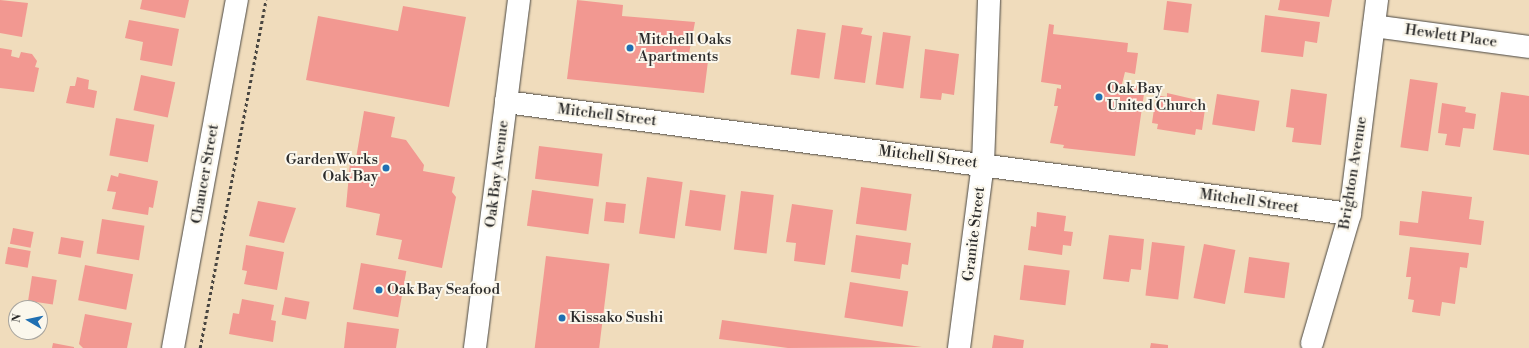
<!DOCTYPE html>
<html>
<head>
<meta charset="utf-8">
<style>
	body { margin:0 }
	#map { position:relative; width:1529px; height:348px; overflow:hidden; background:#f0dcbc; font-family:"Libre Bodoni",serif }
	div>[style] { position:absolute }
	.building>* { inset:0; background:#f29891; transform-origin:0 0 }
	.path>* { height:2.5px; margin-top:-1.25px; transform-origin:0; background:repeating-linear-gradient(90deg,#494641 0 3px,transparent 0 6px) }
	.roads { filter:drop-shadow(0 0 1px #494641) drop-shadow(0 0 1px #494641) }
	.minor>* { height:22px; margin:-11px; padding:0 11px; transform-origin:11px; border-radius:11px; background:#fff }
	.major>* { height:22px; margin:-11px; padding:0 11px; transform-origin:11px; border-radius:11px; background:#fff }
	.dots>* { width:11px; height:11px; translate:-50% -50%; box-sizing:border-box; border:2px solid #fbf7ec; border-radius:50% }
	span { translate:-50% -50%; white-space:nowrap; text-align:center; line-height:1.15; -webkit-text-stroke:4px #fbf7ec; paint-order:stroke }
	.street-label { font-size:15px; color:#2b2b2b }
	.poi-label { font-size:15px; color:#2b2b2b }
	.left { translate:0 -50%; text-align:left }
	.right { translate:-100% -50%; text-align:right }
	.north { position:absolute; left:8px; top:300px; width:40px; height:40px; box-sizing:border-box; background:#fbf7ec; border:1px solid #a8a59f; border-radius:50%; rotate:279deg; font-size:11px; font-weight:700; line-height:16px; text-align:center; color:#2b2b2b }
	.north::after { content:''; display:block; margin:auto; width:14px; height:18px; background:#1f6fb2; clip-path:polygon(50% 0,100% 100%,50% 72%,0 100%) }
</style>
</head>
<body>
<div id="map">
	<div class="building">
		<i style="clip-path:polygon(0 0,28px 3px,22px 37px,0 33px)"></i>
		<i style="clip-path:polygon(142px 0,189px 0,185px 18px,140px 9px)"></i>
		<i style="clip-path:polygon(577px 0,623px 5px,622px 16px,695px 22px,688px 59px,708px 61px,704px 93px,567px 79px)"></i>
		<i style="clip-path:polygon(1280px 0,1332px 0,1329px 17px,1278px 10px)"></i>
		<i style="left:1167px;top:1px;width:25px;height:29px;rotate:7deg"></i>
		<i style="clip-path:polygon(403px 6px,466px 17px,449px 107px,306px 80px,318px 16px,398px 31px)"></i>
		<i style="clip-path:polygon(1265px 15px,1320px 22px,1317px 43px,1305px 41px,1303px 57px,1261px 52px)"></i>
		<i style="clip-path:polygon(129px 20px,179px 29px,172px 66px,140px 60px,143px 42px,125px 38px)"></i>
		<i style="clip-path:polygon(1049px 24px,1054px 25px,1053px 34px,1128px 43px,1127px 52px,1138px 53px,1135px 74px,1125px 72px,1122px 84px,1145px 87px,1135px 156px,1063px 148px,1064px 145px,1050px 143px,1058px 106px,1054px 106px,1057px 88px,1061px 89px,1061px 85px,1041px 82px)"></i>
		<i style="clip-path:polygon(842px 25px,863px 28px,861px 34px,872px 36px,865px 83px,834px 79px)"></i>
		<i style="left:797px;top:29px;width:29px;height:46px;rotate:8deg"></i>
		<i style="left:883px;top:32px;width:28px;height:53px;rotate:8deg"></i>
		<i style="clip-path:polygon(0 48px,12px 50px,11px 56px,19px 58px,21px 52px,32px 54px,37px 61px,35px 67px,39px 68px,34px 92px,0 88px)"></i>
		<i style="clip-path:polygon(925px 49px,959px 54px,954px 95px,942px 93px,941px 100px,920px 98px)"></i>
		<i style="left:141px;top:75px;width:35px;height:36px;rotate:12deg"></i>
		<i style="clip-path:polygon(77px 77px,89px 80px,88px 89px,97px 91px,94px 108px,66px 103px,70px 86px,75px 86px)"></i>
		<i style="left:1410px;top:79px;width:28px;height:69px;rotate:8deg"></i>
		<i style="clip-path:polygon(1291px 89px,1327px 94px,1321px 145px,1292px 142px,1294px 128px,1286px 127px)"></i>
		<i style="clip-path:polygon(1501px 92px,1529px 96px,1529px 155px,1493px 150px)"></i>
		<i style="clip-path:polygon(1167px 93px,1206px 102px,1202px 130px,1196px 129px,1195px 135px,1157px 129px,1158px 124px,1152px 123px,1156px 95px,1167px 97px)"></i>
		<i style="left:1217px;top:94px;width:43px;height:31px;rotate:9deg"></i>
		<i style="clip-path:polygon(1442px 103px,1466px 107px,1465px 112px,1476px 114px,1474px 129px,1463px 128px,1460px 147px,1445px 145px,1447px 134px,1438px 133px)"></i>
		<i style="clip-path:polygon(364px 111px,395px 117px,391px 137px,406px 140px,424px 165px,423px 171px,455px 177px,452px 192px,456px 197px,442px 268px,398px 259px,402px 240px,376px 235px,380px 214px,346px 207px,350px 163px,355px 164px)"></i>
		<i style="left:116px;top:118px;width:39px;height:38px;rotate:10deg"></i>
		<i style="left:539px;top:146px;width:64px;height:33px;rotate:7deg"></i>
		<i style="clip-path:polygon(119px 173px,158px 181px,153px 208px,149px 207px,148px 215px,112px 209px,116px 192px,107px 191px,111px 175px,118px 177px)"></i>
		<i style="left:647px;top:177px;width:36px;height:57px;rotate:8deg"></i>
		<i style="left:861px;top:187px;width:51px;height:37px;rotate:8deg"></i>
		<i style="left:532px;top:190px;width:62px;height:36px;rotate:8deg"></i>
		<i style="left:690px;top:190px;width:36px;height:36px;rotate:8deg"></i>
		<i style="left:741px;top:191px;width:33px;height:59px;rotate:7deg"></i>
		<i style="clip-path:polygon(1422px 191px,1472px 197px,1469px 219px,1484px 221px,1481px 245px,1399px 235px,1400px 221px,1418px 223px)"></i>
		<i style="clip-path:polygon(258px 201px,296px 208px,284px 243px,249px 236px)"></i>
		<i style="left:606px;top:202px;width:20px;height:19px;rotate:6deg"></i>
		<i style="clip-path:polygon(792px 204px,833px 210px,825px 265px,794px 261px,796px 243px,786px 242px)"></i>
		<i style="clip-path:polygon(1037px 212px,1066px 216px,1064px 231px,1073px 232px,1071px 246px,1063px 245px,1062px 255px,1028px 250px,1031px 226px,1036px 227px)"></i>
		<i style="left:102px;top:219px;width:43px;height:35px;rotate:9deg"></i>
		<i style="left:13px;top:228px;width:21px;height:16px;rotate:11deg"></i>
		<i style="clip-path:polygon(856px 235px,911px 243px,908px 265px,902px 264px,900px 279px,851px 272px)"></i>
		<i style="clip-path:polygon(1109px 235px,1144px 239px,1141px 270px,1131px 269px,1129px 282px,1103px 279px)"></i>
		<i style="left:61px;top:237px;width:23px;height:17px;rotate:10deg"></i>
		<i style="left:1152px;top:242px;width:33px;height:54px;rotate:7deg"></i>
		<i style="left:1204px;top:244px;width:32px;height:55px;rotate:11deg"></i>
		<i style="clip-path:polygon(246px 245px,284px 252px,277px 290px,244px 284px,247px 271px,242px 270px)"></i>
		<i style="left:8px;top:247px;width:23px;height:17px;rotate:10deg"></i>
		<i style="clip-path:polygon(1410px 247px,1469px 253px,1467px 268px,1460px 267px,1455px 304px,1442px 302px,1440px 316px,1412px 312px,1414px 300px,1408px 299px,1411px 277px,1406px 277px)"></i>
		<i style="left:546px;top:256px;width:64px;height:93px;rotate:7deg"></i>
		<i style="left:1249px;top:257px;width:41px;height:36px;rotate:8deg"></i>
		<i style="left:361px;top:263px;width:46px;height:47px;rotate:10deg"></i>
		<i style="left:85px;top:265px;width:49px;height:36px;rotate:11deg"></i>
		<i style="left:1024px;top:265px;width:46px;height:35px;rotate:7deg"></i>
		<i style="left:32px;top:276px;width:25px;height:25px;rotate:9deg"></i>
		<i style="left:850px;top:282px;width:59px;height:36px;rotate:9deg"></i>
		<i style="left:285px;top:297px;width:25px;height:18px;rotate:11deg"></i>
		<i style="clip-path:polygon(242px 299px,274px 305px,271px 320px,276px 321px,273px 342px,229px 334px,233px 313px,239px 314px)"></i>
		<i style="clip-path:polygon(85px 314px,132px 323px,127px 348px,83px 348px,79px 344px)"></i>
		<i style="clip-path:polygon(722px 320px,922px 347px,788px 348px,719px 339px)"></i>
		<i style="clip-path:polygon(347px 322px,399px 329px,396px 348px,344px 348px)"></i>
		<i style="clip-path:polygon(994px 335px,1024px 340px,1023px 348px,992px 348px)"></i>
		<i style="clip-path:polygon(53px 343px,74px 347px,74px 348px,52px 348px)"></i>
		<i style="clip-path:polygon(1151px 343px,1168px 345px,1168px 348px,1150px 348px)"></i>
	</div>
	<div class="path">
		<i style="left:200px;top:348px;width:354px;rotate:-79.3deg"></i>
	</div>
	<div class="roads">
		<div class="minor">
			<i style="left:1374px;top:26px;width:156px;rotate:7.7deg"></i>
			<i style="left:506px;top:102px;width:851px;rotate:7.56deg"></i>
			<i style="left:1312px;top:343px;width:134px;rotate:-73.6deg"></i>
			<i style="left:1350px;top:214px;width:216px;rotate:-82.8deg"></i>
			<i style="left:173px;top:348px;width:354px;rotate:-79.6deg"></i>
			<i style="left:959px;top:348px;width:186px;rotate:-82.6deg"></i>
			<i style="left:983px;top:164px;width:164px;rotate:-87.9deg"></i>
		</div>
		<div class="major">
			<i style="left:475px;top:348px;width:351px;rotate:-82.8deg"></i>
		</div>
	</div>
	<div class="dots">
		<i style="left:630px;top:48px;background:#1f6fb2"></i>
		<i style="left:1099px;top:97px;background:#1f6fb2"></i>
		<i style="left:386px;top:168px;background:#1f6fb2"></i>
		<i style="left:379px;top:290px;background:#1f6fb2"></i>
		<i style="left:562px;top:318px;background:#1f6fb2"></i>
	</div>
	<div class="street-label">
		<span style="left:1451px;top:36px;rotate:8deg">Hewlett Place</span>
		<span style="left:607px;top:115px;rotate:7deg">Mitchell Street</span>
		<span style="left:928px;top:157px;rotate:7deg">Mitchell Street</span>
		<span style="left:1353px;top:173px;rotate:-81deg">Brighton Avenue</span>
		<span style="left:205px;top:174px;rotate:-80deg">Chaucer Street</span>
		<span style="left:497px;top:174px;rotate:-83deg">Oak Bay Avenue</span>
		<span style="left:1249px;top:201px;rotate:8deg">Mitchell Street</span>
		<span style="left:974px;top:234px;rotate:-83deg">Granite Street</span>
	</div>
	<div class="poi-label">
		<span class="left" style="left:638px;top:48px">Mitchell Oaks<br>Apartments</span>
		<span class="left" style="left:1107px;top:97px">Oak Bay<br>United Church</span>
		<span class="right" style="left:378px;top:168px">GardenWorks<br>Oak Bay</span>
		<span class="left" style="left:387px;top:290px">Oak Bay Seafood</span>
		<span class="left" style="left:570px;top:318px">Kissako Sushi</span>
	</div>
	<div class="north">N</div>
</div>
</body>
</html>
